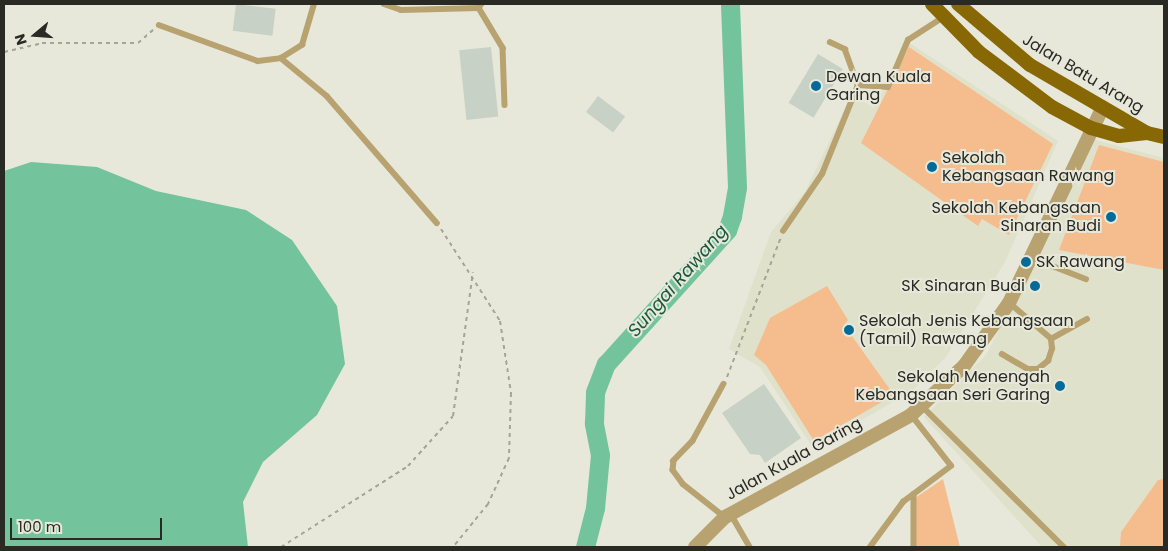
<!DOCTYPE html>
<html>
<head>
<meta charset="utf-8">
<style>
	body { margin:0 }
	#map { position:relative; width:1168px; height:551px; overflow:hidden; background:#e7e8da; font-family:Poppins,sans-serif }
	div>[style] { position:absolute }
	.built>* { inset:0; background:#dfe1cb }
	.green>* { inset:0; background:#f5bd8d }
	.water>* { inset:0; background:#73c49d }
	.river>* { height:19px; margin:-9.5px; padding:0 9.5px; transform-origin:9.5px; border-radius:9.5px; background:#73c49d }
	.building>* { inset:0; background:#c8d1c5; transform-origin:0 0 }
	.path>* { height:2px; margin-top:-1px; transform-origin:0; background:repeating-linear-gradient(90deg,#a4a59a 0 4px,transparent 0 8px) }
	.service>* { height:5.5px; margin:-2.75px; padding:0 2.75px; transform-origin:2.75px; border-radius:2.75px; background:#b8a270 }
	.tertiary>* { height:14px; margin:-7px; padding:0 7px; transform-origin:7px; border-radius:7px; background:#b8a270 }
	.primary>* { height:14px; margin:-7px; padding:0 7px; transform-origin:7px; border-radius:7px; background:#886804 }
	.dots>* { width:14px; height:14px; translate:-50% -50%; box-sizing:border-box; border:2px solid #e7e8da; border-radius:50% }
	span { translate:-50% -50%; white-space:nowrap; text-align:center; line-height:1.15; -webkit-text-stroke:4px #e7e8da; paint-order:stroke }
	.street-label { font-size:16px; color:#292a24 }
	.poi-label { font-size:16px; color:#292a24 }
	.left { translate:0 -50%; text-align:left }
	.right { translate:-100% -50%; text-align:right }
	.water-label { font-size:18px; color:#1a593f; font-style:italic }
	.frame { position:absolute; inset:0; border:5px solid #292a24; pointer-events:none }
	.north { position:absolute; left:10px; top:10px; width:50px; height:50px; -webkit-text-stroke:4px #e7e8da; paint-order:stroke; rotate:252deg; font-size:14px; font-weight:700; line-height:20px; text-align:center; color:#292a24 }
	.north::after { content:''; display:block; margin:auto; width:18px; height:22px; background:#292a24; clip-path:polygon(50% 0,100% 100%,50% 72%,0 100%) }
	.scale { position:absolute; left:10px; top:518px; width:152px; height:22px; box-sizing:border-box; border:2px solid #292a24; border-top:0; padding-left:6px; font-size:15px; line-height:18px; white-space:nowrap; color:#292a24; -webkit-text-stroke:4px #e7e8da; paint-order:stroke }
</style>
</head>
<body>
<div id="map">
	<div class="built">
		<i style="clip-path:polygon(908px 42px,1058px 141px,1005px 262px,946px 357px,912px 391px,813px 448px,760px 367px,729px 349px,771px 232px,805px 192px,852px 94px,874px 108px)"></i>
		<i style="clip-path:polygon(1095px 140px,1164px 158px,1164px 547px,1042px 547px,924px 417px,986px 355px)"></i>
	</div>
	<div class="green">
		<i style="clip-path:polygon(909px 47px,1053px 144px,1009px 235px,982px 219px,978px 226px,861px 143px)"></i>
		<i style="clip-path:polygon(1099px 145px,1164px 162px,1164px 270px,1059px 250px)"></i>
		<i style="clip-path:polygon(827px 286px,848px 320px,844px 325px,894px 395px,814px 441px,766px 365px,754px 355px,770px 318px)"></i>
		<i style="clip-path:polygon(943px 479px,960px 547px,915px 547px,915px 498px)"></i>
		<i style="clip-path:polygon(1164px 479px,1164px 547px,1120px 547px,1121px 532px,1158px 480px)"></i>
	</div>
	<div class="water">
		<i style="clip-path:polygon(31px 162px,97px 167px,156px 191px,246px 210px,292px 240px,337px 306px,345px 364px,317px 415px,263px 462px,243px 502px,248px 547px,4px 547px,4px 171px)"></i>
	</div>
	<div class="river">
		<i style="left:585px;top:547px;width:40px;rotate:-75.6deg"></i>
		<i style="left:595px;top:508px;width:53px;rotate:-84.6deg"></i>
		<i style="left:600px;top:455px;width:33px;rotate:-101deg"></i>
		<i style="left:594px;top:423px;width:31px;rotate:-88deg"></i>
		<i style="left:595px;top:392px;width:30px;rotate:-69deg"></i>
		<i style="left:606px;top:364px;width:181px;rotate:-47.9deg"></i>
		<i style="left:727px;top:230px;width:15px;rotate:-70deg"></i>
		<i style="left:732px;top:216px;width:29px;rotate:-80deg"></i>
		<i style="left:737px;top:187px;width:183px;rotate:-92.2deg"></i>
	</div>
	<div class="building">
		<i style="left:236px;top:4px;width:40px;height:27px;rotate:7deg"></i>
		<i style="left:491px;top:47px;width:70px;height:32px;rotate:84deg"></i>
		<i style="left:818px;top:54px;width:29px;height:57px;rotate:31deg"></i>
		<i style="left:598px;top:96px;width:34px;height:20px;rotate:37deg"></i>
		<i style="clip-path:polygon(764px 384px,801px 438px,765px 463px,760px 455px,750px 454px,722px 413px)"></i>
	</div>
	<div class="path">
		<i style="left:4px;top:52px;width:39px;rotate:-13deg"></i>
		<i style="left:42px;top:43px;width:96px"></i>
		<i style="left:138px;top:43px;width:20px;rotate:-41deg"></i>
		<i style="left:441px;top:229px;width:109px;rotate:57.3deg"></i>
		<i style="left:500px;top:321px;width:73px;rotate:81.3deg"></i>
		<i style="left:511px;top:393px;width:65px;rotate:91.8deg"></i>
		<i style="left:509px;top:458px;width:51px;rotate:114.5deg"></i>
		<i style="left:488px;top:504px;width:55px;rotate:129.1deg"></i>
		<i style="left:727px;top:377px;width:150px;rotate:-68.9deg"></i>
		<i style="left:281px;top:547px;width:151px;rotate:-32.5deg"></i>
		<i style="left:408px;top:466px;width:67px;rotate:-48deg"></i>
		<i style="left:453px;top:416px;width:145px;rotate:-82.1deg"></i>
	</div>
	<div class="service">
		<i style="left:384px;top:4px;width:18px;rotate:19deg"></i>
		<i style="left:401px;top:10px;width:78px;rotate:-1.5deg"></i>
		<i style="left:482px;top:4px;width:5px;rotate:127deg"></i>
		<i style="left:479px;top:8px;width:47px;rotate:59deg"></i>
		<i style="left:503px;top:48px;width:57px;rotate:88deg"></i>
		<i style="left:159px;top:25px;width:105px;rotate:20deg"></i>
		<i style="left:258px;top:61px;width:23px;rotate:-7deg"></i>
		<i style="left:281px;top:58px;width:25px;rotate:-32deg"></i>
		<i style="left:302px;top:45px;width:43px;rotate:-73.7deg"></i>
		<i style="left:830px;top:42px;width:17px;rotate:25deg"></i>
		<i style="left:845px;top:49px;width:38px;rotate:70deg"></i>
		<i style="left:281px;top:58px;width:60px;rotate:39.6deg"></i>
		<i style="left:327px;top:96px;width:168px;rotate:49.1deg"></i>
		<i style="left:783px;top:231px;width:69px;rotate:-55.6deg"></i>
		<i style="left:822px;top:174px;width:96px;rotate:-68deg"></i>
		<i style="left:858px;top:85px;width:30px;rotate:4deg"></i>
		<i style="left:888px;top:87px;width:51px;rotate:-66.9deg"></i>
		<i style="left:908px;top:40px;width:40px;rotate:-32.9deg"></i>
		<i style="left:1032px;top:258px;width:58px;rotate:21.3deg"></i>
		<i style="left:1051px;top:339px;width:41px;rotate:-29.1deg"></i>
		<i style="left:1002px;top:354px;width:30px;rotate:30deg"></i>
		<i style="left:1028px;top:369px;width:10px"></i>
		<i style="left:1038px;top:369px;width:13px;rotate:-39deg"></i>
		<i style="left:1048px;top:361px;width:13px;rotate:-72deg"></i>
		<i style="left:1052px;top:349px;width:10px;rotate:-96deg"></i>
		<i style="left:1051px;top:339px;width:55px;rotate:-139.4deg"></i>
		<i style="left:724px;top:384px;width:65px;rotate:118.5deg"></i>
		<i style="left:693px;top:441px;width:28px;rotate:134deg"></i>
		<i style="left:674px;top:461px;width:9px;rotate:96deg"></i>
		<i style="left:673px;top:470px;width:17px;rotate:54deg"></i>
		<i style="left:683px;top:484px;width:53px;rotate:38.2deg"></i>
		<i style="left:922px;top:406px;width:200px;rotate:44.8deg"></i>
		<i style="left:914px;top:494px;width:53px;rotate:90deg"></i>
		<i style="left:731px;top:514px;width:38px;rotate:60deg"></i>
		<i style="left:870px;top:547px;width:56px;rotate:-53.7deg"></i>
		<i style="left:903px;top:502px;width:60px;rotate:-36.9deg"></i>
		<i style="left:951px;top:466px;width:65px;rotate:-128.1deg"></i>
	</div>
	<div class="tertiary">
		<i style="left:695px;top:547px;width:42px;rotate:-45deg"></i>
		<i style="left:725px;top:517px;width:212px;rotate:-28.7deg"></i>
		<i style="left:911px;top:415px;width:72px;rotate:-42.8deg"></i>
		<i style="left:964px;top:366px;width:77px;rotate:-54.5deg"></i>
		<i style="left:1009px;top:303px;width:217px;rotate:-64.4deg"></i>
	</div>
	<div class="primary">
		<i style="left:932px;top:4px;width:67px;rotate:45.6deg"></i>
		<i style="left:979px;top:52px;width:91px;rotate:37deg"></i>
		<i style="left:1052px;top:107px;width:44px;rotate:28.3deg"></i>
		<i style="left:1091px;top:128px;width:29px;rotate:16deg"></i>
		<i style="left:1119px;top:136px;width:28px;rotate:-6deg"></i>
		<i style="left:958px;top:4px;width:94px;rotate:40.3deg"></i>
		<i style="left:1030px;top:65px;width:135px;rotate:30.2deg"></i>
		<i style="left:1147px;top:133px;width:17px;rotate:13deg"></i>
	</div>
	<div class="dots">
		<i style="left:816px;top:86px;background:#046b99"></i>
		<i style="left:932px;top:167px;background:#046b99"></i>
		<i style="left:1111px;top:217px;background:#046b99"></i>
		<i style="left:1026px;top:262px;background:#046b99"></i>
		<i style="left:1035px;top:286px;background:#046b99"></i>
		<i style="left:849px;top:330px;background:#046b99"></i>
		<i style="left:1060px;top:386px;background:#046b99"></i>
	</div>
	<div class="street-label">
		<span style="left:1083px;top:74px;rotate:31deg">Jalan Batu Arang</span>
		<span style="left:794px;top:459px;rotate:-29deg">Jalan Kuala Garing</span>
	</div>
	<div class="poi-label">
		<span class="left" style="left:826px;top:86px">Dewan Kuala<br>Garing</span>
		<span class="left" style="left:942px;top:167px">Sekolah<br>Kebangsaan Rawang</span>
		<span class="right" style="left:1101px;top:217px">Sekolah Kebangsaan<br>Sinaran Budi</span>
		<span class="left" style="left:1036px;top:262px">SK Rawang</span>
		<span class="right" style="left:1025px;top:286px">SK Sinaran Budi</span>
		<span class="left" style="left:859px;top:330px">Sekolah Jenis Kebangsaan<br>(Tamil) Rawang</span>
		<span class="right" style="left:1050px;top:386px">Sekolah Menengah<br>Kebangsaan Seri Garing</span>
	</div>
	<div class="water-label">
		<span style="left:678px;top:281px;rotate:-49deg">Sungai Rawang</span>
	</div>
	<div class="frame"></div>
	<div class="north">N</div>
	<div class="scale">100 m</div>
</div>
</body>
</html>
